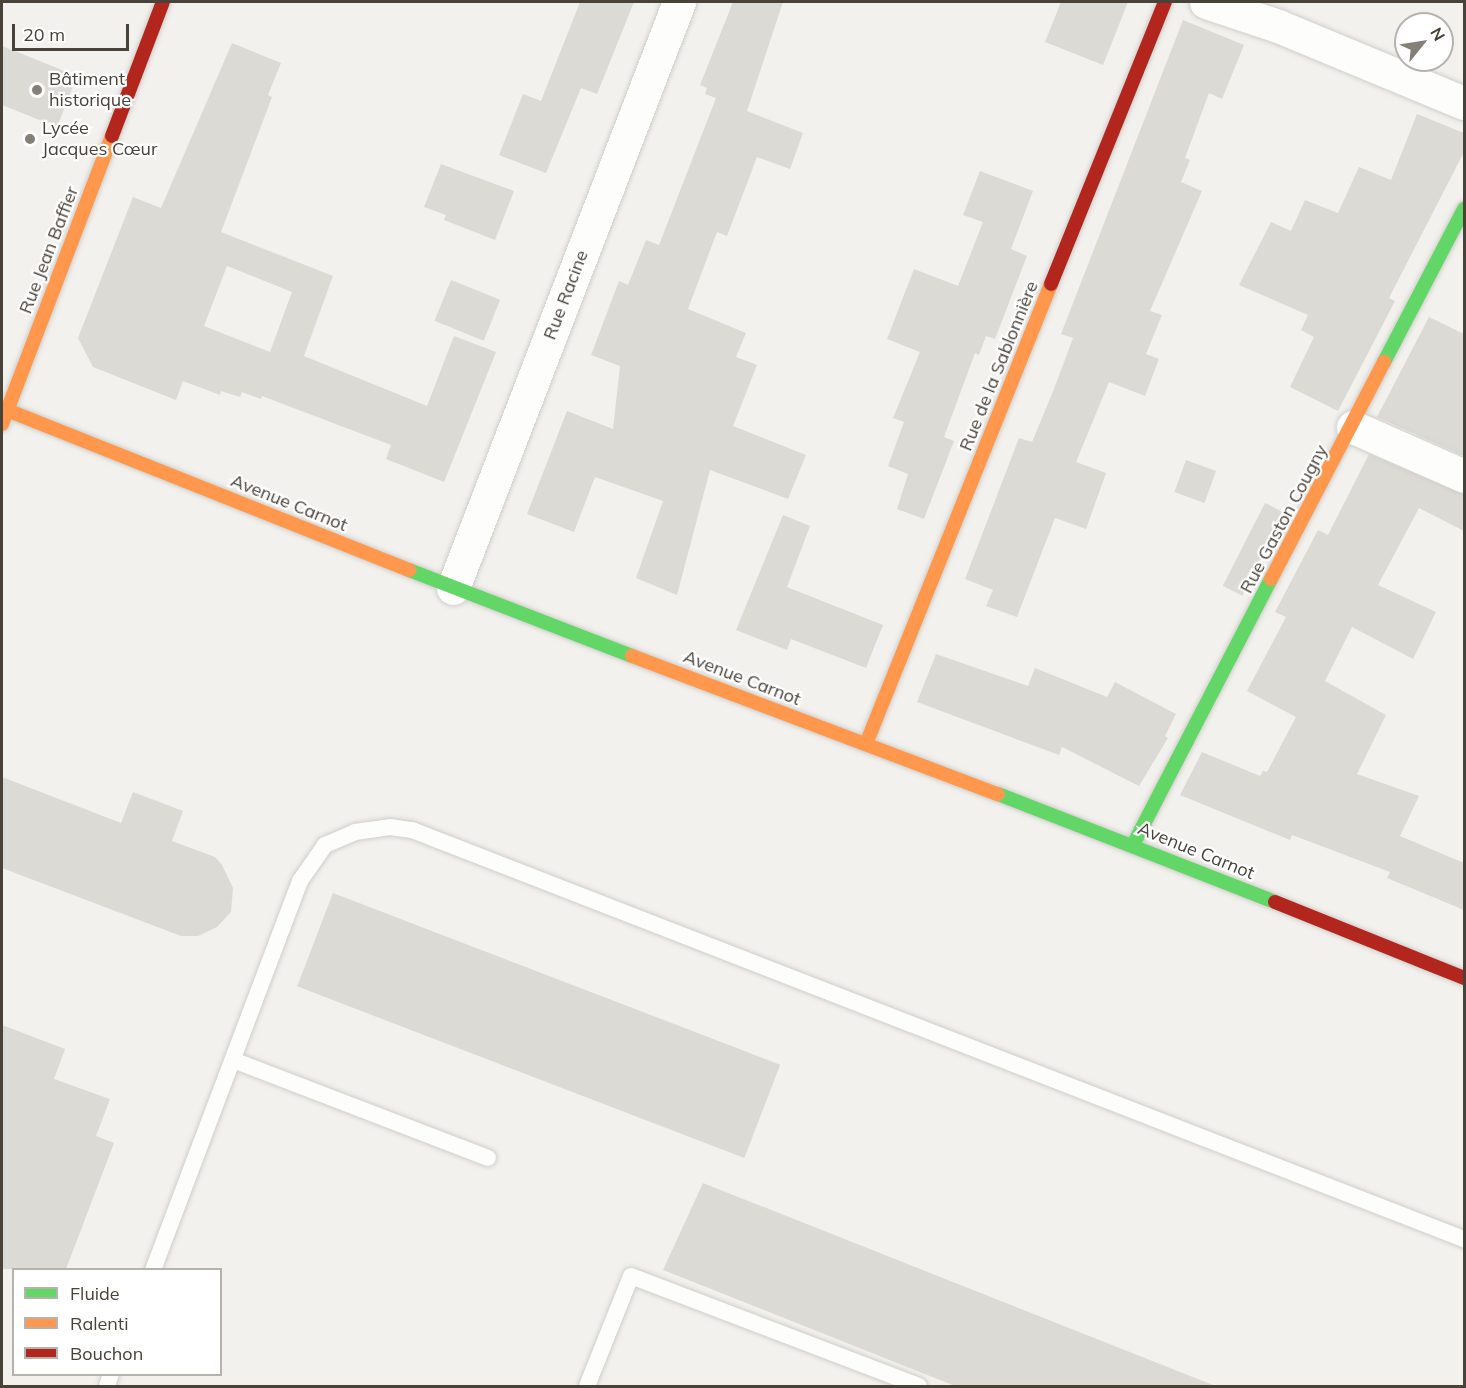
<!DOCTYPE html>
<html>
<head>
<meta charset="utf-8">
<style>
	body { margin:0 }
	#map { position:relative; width:1466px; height:1388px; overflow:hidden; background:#f2f1ed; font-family:Mulish,sans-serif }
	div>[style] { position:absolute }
	.building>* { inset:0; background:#dcdad5; transform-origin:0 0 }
	.roads { filter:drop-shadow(0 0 2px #d0ceca) drop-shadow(0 0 2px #d0ceca) }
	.lane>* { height:16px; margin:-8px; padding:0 8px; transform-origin:8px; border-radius:8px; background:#fdfdfc }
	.street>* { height:33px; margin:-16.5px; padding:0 16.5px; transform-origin:16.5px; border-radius:16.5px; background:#fdfdfc }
	.fast>* { height:14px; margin:-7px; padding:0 7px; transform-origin:7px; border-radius:7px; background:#63d668 }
	.slow>* { height:14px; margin:-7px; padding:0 7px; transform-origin:7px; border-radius:7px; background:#ff974d }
	.jam>* { height:14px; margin:-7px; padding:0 7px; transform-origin:7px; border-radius:7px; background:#b3261e }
	.dots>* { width:16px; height:16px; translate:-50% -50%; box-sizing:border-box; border:3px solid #fff; border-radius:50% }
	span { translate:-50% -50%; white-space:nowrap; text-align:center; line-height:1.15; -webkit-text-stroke:4.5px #fff; paint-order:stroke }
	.poi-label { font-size:18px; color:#494238 }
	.left { translate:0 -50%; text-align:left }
	.street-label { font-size:18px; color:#494238 }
	.frame { position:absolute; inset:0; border:3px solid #494238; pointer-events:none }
	.legend { position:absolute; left:12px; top:1268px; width:210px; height:108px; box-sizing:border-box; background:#fff; border:2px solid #b6b3af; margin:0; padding:8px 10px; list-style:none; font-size:18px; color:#494238 }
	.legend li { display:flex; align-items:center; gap:12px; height:30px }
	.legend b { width:30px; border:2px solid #b6b3af }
	.north { position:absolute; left:1394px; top:12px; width:60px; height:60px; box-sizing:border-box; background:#fff; border:2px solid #b6b3af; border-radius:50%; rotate:60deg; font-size:16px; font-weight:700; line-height:24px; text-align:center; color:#494238 }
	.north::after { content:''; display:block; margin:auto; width:21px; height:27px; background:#847f77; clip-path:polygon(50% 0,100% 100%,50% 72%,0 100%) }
	.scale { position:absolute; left:12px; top:24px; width:117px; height:27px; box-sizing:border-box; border:3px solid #494238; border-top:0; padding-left:8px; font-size:18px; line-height:21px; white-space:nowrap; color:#494238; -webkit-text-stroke:4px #fff; paint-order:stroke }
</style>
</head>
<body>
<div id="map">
	<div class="building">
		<i style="clip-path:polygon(580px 2px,634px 2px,597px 94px,581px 88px,546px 173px,499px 155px,523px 94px,541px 101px)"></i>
		<i style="clip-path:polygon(733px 2px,783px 2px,747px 111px,803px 133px,790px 169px,757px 157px,727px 236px,717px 232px,688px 309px,746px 333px,736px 357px,757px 365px,733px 426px,806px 455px,788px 499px,710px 470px,677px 595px,636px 578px,663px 501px,595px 477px,574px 532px,527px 514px,567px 411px,613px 429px,620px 366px,591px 355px,619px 281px,628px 285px,646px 240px,659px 245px,716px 98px,705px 94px,707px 88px,700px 85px)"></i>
		<i style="clip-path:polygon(1061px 2px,1128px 2px,1103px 65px,1045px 42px)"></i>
		<i style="clip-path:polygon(1183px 20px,1244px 45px,1222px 99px,1209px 93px,1185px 158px,1190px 160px,1181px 182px,1202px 191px,1150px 311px,1162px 315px,1146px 354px,1159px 359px,1145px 396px,1109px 382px,1076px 462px,1106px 473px,1086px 529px,1055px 518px,1017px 617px,986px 606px,993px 590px,965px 579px,1019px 438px,1032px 442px,1054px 389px,1073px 338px,1061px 334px)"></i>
		<i style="clip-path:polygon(evenodd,232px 43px,281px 63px,268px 95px,272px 97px,221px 232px,333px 276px,304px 356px,427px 406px,454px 336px,496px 352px,444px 482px,386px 459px,391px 445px,262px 396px,261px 399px,242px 392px,240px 397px,221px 391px,220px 395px,183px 381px,176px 400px,93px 367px,78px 338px,133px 197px,161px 208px,232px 43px,227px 266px,292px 292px,270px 352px,204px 326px,227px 266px)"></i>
		<i style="clip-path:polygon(2px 46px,77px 76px,57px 127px,2px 105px)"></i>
		<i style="clip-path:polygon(1417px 114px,1464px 133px,1464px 152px,1389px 298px,1395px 301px,1338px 411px,1290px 387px,1314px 337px,1301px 330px,1308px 315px,1239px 285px,1271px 222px,1291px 231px,1305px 200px,1338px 213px,1359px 167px,1391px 180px)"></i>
		<i style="clip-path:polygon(441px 164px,514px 191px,495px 240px,444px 220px,446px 215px,424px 207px)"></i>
		<i style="clip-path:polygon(980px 171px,1033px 191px,1011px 249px,1027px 256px,995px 339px,986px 336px,979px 355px,975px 353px,944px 437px,954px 441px,924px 519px,897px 509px,908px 474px,888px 466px,904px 422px,893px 418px,920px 352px,887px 339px,914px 269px,958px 286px,983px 222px,963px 215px)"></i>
		<i style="left:451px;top:280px;width:53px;height:44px;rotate:22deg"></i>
		<i style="clip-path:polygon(1429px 317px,1464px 334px,1464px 456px,1377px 417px)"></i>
		<i style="clip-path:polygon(1369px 454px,1464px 494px,1464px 531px,1419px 508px,1378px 585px,1436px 612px,1413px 659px,1352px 627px,1325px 681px,1386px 715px,1357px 774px,1419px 796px,1400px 836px,1464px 863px,1464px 910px,1387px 878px,1390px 872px,1292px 835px,1290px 840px,1180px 795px,1202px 752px,1260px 776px,1263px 771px,1267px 772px,1296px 717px,1247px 691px,1286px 617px,1275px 612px,1318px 530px,1328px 535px)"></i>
		<i style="left:1186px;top:460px;width:32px;height:34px;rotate:20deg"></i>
		<i style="left:1265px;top:503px;width:22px;height:93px;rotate:27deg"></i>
		<i style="clip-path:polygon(783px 515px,810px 526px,787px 587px,883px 625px,866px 668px,791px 639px,787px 650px,736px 630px)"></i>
		<i style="clip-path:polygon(936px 654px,1028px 686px,1035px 668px,1107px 697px,1115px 682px,1176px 714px,1165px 736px,1168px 738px,1139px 786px,1062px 747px,1059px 755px,917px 702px)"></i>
		<i style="clip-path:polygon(2px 777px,121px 823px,133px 792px,183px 811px,172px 841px,215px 857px,222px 865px,233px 888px,231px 912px,217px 927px,198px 936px,181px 936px,2px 868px)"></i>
		<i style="left:333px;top:893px;width:479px;height:100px;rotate:21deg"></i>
		<i style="clip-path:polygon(2px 1025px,65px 1049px,54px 1079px,110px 1099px,96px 1136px,114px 1143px,66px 1269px,2px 1269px)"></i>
		<i style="clip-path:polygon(703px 1183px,1213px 1385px,1212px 1386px,955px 1386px,663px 1270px)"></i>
	</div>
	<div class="roads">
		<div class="lane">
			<i style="left:233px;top:1060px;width:273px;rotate:21deg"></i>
			<i style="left:153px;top:1270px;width:416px;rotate:-69.3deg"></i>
			<i style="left:300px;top:881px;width:44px;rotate:-55.2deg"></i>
			<i style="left:325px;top:845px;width:33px;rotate:-23deg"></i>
			<i style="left:355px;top:832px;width:35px;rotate:-8deg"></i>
			<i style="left:390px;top:827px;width:22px;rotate:8deg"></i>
			<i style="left:412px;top:830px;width:1129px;rotate:21.25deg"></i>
			<i style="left:107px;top:1386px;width:13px;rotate:-72deg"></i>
			<i style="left:587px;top:1386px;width:118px;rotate:-68.2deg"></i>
			<i style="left:631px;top:1276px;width:308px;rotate:20.9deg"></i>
		</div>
		<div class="street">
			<i style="left:1206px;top:2px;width:76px;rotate:18.4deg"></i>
			<i style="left:1278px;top:26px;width:201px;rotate:22.5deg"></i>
			<i style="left:1353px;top:427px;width:121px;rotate:23.8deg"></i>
			<i style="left:453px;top:588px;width:628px;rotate:-68.91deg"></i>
		</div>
		<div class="fast">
			<i style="left:1384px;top:362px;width:173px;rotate:-62.4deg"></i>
			<i style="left:409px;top:570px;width:239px;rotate:21.1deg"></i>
			<i style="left:998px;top:794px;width:297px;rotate:21.3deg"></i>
			<i style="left:1133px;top:845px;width:300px;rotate:-62.6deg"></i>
		</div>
		<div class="slow">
			<i style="left:7px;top:410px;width:433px;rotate:21.7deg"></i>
			<i style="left:2px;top:424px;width:308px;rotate:-69.1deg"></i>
			<i style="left:1271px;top:579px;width:245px;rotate:-62.5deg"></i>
			<i style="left:632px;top:656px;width:391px;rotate:20.7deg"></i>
			<i style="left:866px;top:744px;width:496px;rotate:-68.1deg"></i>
		</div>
		<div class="jam">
			<i style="left:112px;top:136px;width:143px;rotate:-69.2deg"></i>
			<i style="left:1051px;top:284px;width:304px;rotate:-68deg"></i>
			<i style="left:1275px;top:902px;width:204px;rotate:21.9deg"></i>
		</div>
	</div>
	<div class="dots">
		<i style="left:37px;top:90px;background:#847f77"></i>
		<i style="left:30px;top:139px;background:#847f77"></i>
	</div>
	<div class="poi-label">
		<span class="left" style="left:49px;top:90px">Bâtiment<br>historique</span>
		<span class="left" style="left:42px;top:139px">Lycée<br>Jacques Cœur</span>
	</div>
	<div class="street-label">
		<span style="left:49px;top:250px;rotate:-69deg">Rue Jean Baffier</span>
		<span style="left:566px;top:295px;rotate:-69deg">Rue Racine</span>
		<span style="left:999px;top:366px;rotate:-68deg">Rue de la Sablonnière</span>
		<span style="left:289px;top:503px;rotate:22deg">Avenue Carnot</span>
		<span style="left:1284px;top:519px;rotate:-62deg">Rue Gaston Cougny</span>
		<span style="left:742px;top:678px;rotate:21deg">Avenue Carnot</span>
		<span style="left:1196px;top:851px;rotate:22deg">Avenue Carnot</span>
	</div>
	<div class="frame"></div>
	<ul class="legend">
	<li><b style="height:8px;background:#63d668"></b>Fluide</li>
	<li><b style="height:8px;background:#ff974d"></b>Ralenti</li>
	<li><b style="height:8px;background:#b3261e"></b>Bouchon</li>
	</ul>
	<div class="north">N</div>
	<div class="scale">20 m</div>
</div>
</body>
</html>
